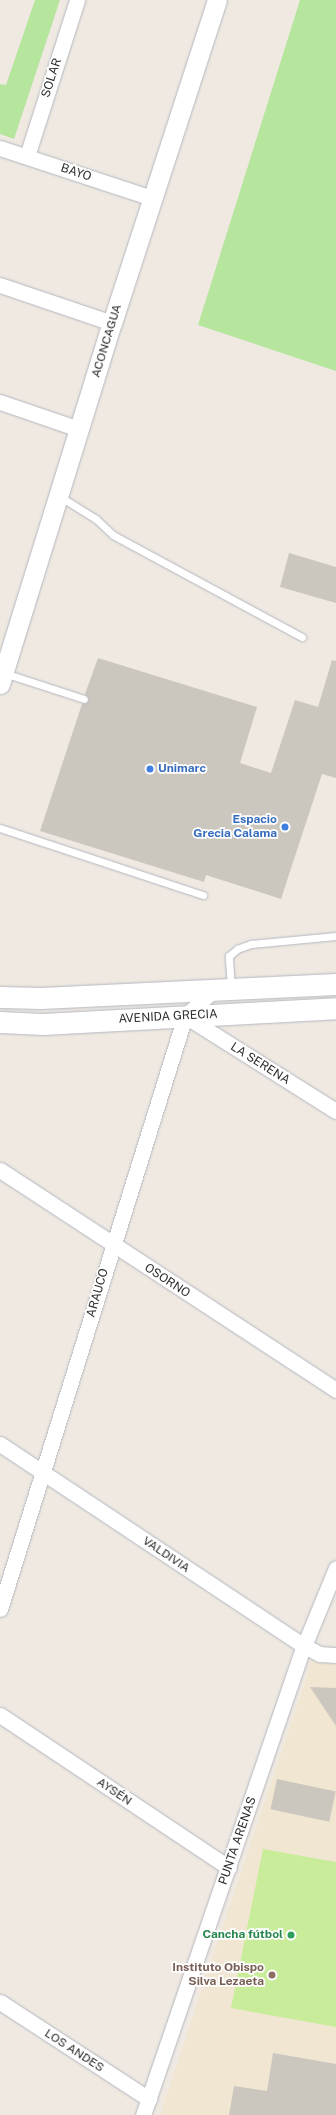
<!DOCTYPE html>
<html>
<head>
<meta charset="utf-8">
<style>
	body { margin:0 }
	#map { position:relative; width:336px; height:2115px; overflow:hidden; background:#efe9e1; font-family:"Public Sans",sans-serif }
	div>[style] { position:absolute }
	.education>* { inset:0; background:#f0e6d1 }
	.green>* { inset:0; background:#b6e59e }
	.pitch>* { inset:0; background:#c9ec9a }
	.building>* { inset:0; background:#cbc7bf; transform-origin:0 0 }
	.roads { filter:drop-shadow(0 0 1px #b4b7c1) drop-shadow(0 0 1px #b4b7c1) }
	.service>* { height:7px; margin:-3.5px; padding:0 3.5px; transform-origin:3.5px; border-radius:3.5px; background:#fff }
	.minor>* { height:15px; margin:-7.5px; padding:0 7.5px; transform-origin:7.5px; border-radius:7.5px; background:#fff }
	.tertiary>* { height:19px; margin:-9.5px; padding:0 9.5px; transform-origin:9.5px; border-radius:9.5px; background:#fff }
	.secondary>* { height:21px; margin:-10.5px; padding:0 10.5px; transform-origin:10.5px; border-radius:10.5px; background:#fff }
	.dots>* { width:11px; height:11px; translate:-50% -50%; box-sizing:border-box; border:2px solid #fff; border-radius:50% }
	span { translate:-50% -50%; white-space:nowrap; text-align:center; line-height:1.15; -webkit-text-stroke:3.5px #fff; paint-order:stroke }
	.street-label { font-size:12px; color:#2e2e2e }
	.shop-label { font-size:12px; color:#366cbe; font-weight:700 }
	.left { translate:0 -50%; text-align:left }
	.right { translate:-100% -50%; text-align:right }
	.leisure-label { font-size:12px; color:#27864d; font-weight:700 }
	.education-label { font-size:12px; color:#785e54; font-weight:700 }
</style>
</head>
<body>
<div id="map">
	<div class="education">
		<i style="clip-path:polygon(312px 1661px,336px 1664px,336px 2115px,160px 2115px)"></i>
	</div>
	<div class="green">
		<i style="clip-path:polygon(35px 0,60px 0,14px 139px,0 134px,0 84px,6px 85px)"></i>
		<i style="clip-path:polygon(300px 0,336px 0,336px 371px,198px 325px)"></i>
	</div>
	<div class="pitch">
		<i style="clip-path:polygon(263px 1849px,336px 1862px,336px 2027px,231px 2008px)"></i>
	</div>
	<div class="building">
		<i style="clip-path:polygon(289px 553px,336px 567px,336px 603px,280px 587px)"></i>
		<i style="clip-path:polygon(98px 658px,257px 707px,240px 763px,271px 773px,295px 700px,318px 707px,332px 660px,336px 661px,336px 778px,322px 774px,281px 899px,206px 875px,204px 882px,40px 831px,82px 704px,89px 701px,85px 694px)"></i>
		<i style="clip-path:polygon(310px 1687px,336px 1688px,336px 1726px)"></i>
		<i style="left:277px;top:1779px;width:60px;height:31px;rotate:12deg"></i>
		<i style="clip-path:polygon(273px 2053px,336px 2064px,336px 2115px,229px 2115px,234px 2086px,267px 2091px)"></i>
	</div>
	<div class="roads">
		<div class="service">
			<i style="left:59px;top:496px;width:44px;rotate:31.9deg"></i>
			<i style="left:96px;top:519px;width:23px;rotate:43deg"></i>
			<i style="left:113px;top:535px;width:215px;rotate:28.4deg"></i>
			<i style="left:4px;top:673px;width:84px;rotate:18deg"></i>
			<i style="left:0;top:828px;width:214px;rotate:18.3deg"></i>
			<i style="left:231px;top:988px;width:32px;rotate:-94deg"></i>
			<i style="left:229px;top:956px;width:11px;rotate:-41deg"></i>
			<i style="left:237px;top:949px;width:15px;rotate:-20deg"></i>
			<i style="left:251px;top:944px;width:85px;rotate:-5.4deg"></i>
		</div>
		<div class="minor">
			<i style="left:0;top:148px;width:160px;rotate:18.2deg"></i>
			<i style="left:27px;top:156px;width:164px;rotate:-72.2deg"></i>
			<i style="left:0;top:285px;width:118px;rotate:18.7deg"></i>
			<i style="left:0;top:402px;width:83px;rotate:18.9deg"></i>
			<i style="left:185px;top:1016px;width:178px;rotate:32.2deg"></i>
			<i style="left:0;top:1170px;width:402px;rotate:33.2deg"></i>
			<i style="left:0;top:1444px;width:365px;rotate:33.6deg"></i>
			<i style="left:304px;top:1646px;width:18px;rotate:27deg"></i>
			<i style="left:320px;top:1654px;width:16px;rotate:4deg"></i>
			<i style="left:0;top:1609px;width:621px;rotate:-72.67deg"></i>
			<i style="left:185px;top:1016px;width:40px;rotate:-42deg"></i>
			<i style="left:0;top:1715px;width:275px;rotate:33.7deg"></i>
			<i style="left:0;top:2002px;width:178px;rotate:33.1deg"></i>
			<i style="left:143px;top:2115px;width:496px;rotate:-71.1deg"></i>
			<i style="left:304px;top:1646px;width:84px;rotate:-67.7deg"></i>
		</div>
		<div class="tertiary">
			<i style="left:0;top:684px;width:378px;rotate:-72.8deg"></i>
			<i style="left:112px;top:323px;width:340px;rotate:-72deg"></i>
		</div>
		<div class="secondary">
			<i style="left:0;top:997px;width:41px;rotate:1.4deg"></i>
			<i style="left:41px;top:998px;width:295px;rotate:-2.7deg"></i>
			<i style="left:0;top:1022px;width:43px;rotate:2.7deg"></i>
			<i style="left:43px;top:1024px;width:293px;rotate:-3.1deg"></i>
		</div>
	</div>
	<div class="dots">
		<i style="left:150px;top:769px;background:#3f7fe0"></i>
		<i style="left:285px;top:827px;background:#3f7fe0"></i>
		<i style="left:291px;top:1935px;background:#2e9e5b"></i>
		<i style="left:272px;top:1975px;background:#8d6e63"></i>
	</div>
	<div class="street-label">
		<span style="left:52px;top:78px;rotate:-72deg">SOLAR</span>
		<span style="left:76px;top:173px;rotate:18deg">BAYO</span>
		<span style="left:107px;top:341px;rotate:-73deg">ACONCAGUA</span>
		<span style="left:168px;top:1017px;rotate:-3deg">AVENIDA GRECIA</span>
		<span style="left:260px;top:1064px;rotate:32deg">LA SERENA</span>
		<span style="left:167px;top:1281px;rotate:33deg">OSORNO</span>
		<span style="left:98px;top:1293px;rotate:-74deg">ARAUCO</span>
		<span style="left:166px;top:1555px;rotate:34deg">VALDIVIA</span>
		<span style="left:114px;top:1792px;rotate:34deg">AYSÉN</span>
		<span style="left:238px;top:1841px;rotate:-71deg">PUNTA ARENAS</span>
		<span style="left:74px;top:2051px;rotate:33deg">LOS ANDES</span>
	</div>
	<div class="shop-label">
		<span class="left" style="left:158px;top:769px">Unimarc</span>
		<span class="right" style="left:277px;top:827px">Espacio<br>Grecia Calama</span>
	</div>
	<div class="leisure-label">
		<span class="right" style="left:283px;top:1935px">Cancha fútbol</span>
	</div>
	<div class="education-label">
		<span class="right" style="left:264px;top:1975px">Instituto Obispo<br>Silva Lezaeta</span>
	</div>
</div>
</body>
</html>
